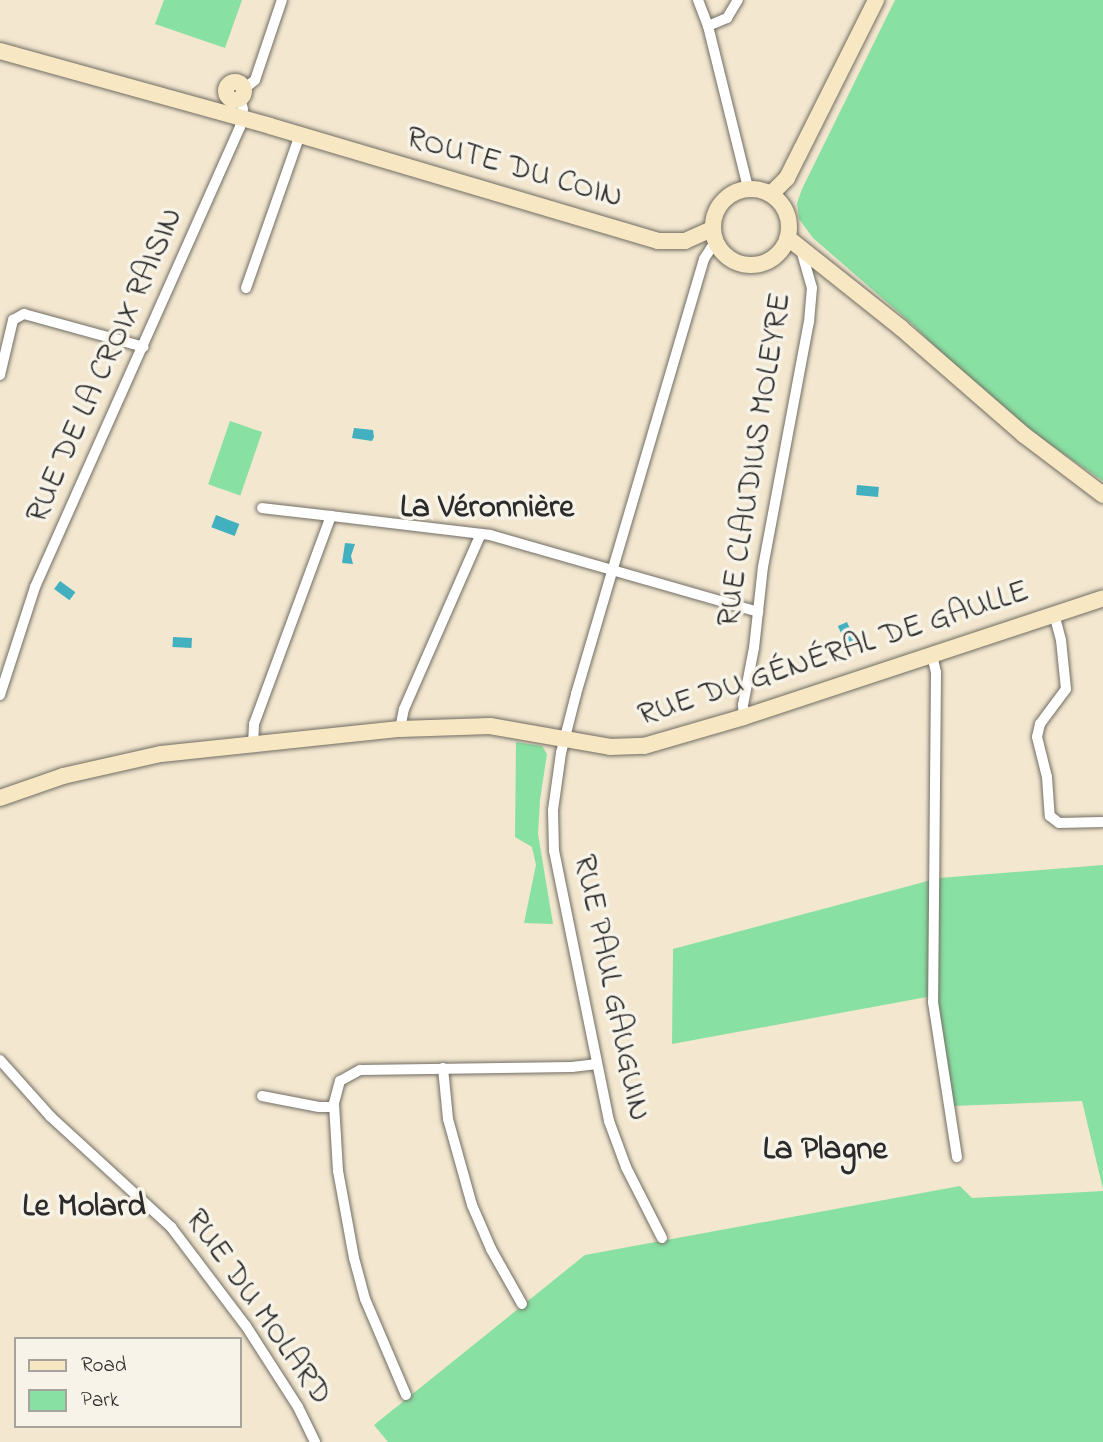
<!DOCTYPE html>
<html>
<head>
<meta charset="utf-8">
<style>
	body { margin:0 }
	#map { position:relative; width:1103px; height:1442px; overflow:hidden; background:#f3e7cf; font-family:"Indie Flower",sans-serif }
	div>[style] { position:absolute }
	.green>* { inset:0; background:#89e0a3; transform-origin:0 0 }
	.water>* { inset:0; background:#43b0c0; transform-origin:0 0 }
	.roads { filter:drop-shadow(0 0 2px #716d64) drop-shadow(0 0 2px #716d64) }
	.street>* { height:10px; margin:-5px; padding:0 5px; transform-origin:5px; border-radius:5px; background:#fff }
	.secondary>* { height:16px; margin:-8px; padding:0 8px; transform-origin:8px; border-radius:8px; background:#f7e8c3 }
	.secondary>.ring { margin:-8px; padding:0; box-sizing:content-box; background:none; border:16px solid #f7e8c3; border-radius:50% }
	span { translate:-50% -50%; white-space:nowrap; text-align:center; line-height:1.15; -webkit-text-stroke:7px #f7f3e8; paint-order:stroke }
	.street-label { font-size:32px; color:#2b2b2b }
	.neighbourhood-label { font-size:33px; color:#2b2b2b; font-weight:700 }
	.legend { position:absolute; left:14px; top:1337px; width:228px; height:91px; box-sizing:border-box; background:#f7f3e8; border:2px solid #a5a39c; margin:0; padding:9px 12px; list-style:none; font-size:21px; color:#2b2b2b }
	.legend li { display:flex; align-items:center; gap:14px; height:35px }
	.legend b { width:35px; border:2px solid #a5a39c }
</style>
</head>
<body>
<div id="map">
	<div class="green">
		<i style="clip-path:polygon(164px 0,242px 0,225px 48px,155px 24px)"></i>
		<i style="clip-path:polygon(895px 0,1103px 0,1103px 481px,1006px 414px,912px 324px,813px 238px,799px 219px,797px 203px,802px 189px)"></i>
		<i style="left:230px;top:421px;width:34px;height:67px;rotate:19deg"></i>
		<i style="clip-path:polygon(516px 742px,542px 746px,547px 754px,540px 800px,538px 834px,553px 924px,524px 923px,536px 865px,532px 847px,515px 837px)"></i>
		<i style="clip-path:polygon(1103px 865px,1103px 1189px,1082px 1101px,952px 1106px,927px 997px,672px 1044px,673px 949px,939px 878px)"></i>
		<i style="clip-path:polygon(960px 1186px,972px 1198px,1103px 1191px,1103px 1442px,388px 1442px,374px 1425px,585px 1255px)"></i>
	</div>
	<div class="water">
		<i style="clip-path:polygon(354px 428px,373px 430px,374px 437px,372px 441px,352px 438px)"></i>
		<i style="left:857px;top:485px;width:22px;height:10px;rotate:5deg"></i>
		<i style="left:216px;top:515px;width:25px;height:13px;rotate:21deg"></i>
		<i style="clip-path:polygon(345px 543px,355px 544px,351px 556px,353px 564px,342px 563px)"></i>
		<i style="left:60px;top:581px;width:19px;height:10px;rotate:36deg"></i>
		<i style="left:847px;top:622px;width:20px;height:10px;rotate:66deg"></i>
		<i style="left:173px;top:637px;width:19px;height:10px;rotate:3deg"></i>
	</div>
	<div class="roads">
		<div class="street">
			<i style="left:698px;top:0;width:28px;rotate:69deg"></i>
			<i style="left:708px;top:26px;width:167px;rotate:76.1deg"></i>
			<i style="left:708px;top:26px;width:21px;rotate:-23deg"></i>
			<i style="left:727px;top:18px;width:21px;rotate:-59deg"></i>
			<i style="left:244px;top:89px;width:14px;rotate:-39deg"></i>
			<i style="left:255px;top:80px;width:84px;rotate:-71.4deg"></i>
			<i style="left:246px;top:288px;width:162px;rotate:-70.6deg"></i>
			<i style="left:0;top:375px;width:57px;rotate:-76.7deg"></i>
			<i style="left:13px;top:320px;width:13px;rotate:-29deg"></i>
			<i style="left:24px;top:314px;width:124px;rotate:15.4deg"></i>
			<i style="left:262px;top:508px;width:69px;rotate:6.6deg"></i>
			<i style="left:1054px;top:614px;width:27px;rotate:75deg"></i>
			<i style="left:1061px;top:640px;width:49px;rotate:84.2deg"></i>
			<i style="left:1066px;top:689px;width:44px;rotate:126.6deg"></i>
			<i style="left:1040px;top:724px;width:13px;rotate:103deg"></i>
			<i style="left:1037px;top:737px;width:41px;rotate:76deg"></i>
			<i style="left:1047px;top:777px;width:39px;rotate:86deg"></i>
			<i style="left:1050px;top:816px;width:11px;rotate:38deg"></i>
			<i style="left:1059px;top:823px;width:43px;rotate:-1.3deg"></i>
			<i style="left:932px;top:655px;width:17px;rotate:77deg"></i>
			<i style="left:936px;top:672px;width:330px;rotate:90.5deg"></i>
			<i style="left:933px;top:1002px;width:157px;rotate:81.2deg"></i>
			<i style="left:0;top:695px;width:114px;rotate:-72deg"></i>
			<i style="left:35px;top:587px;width:504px;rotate:-65.98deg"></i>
			<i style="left:240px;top:127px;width:18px;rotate:-81deg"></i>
			<i style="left:243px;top:109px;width:10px;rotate:-107deg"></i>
			<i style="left:744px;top:717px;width:12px;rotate:-95deg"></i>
			<i style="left:743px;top:705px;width:58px;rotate:-79.1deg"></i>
			<i style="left:754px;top:648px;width:81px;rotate:-83.7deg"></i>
			<i style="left:763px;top:567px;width:249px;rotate:-79.4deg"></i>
			<i style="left:809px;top:322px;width:34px;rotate:-85deg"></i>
			<i style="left:812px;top:288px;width:37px;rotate:-106deg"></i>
			<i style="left:400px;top:729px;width:20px;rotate:-79deg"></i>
			<i style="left:404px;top:709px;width:191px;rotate:-66.3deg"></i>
			<i style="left:253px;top:744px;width:20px;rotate:-87deg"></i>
			<i style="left:254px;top:724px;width:222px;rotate:-69.7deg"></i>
			<i style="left:331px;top:516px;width:160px;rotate:6.8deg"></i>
			<i style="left:490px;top:535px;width:279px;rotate:16deg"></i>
			<i style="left:0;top:1060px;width:76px;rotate:48.2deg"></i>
			<i style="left:51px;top:1117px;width:163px;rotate:42.5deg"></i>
			<i style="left:171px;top:1227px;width:124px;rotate:52.9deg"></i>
			<i style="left:246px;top:1326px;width:96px;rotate:57.3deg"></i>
			<i style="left:298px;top:1407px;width:39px;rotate:64deg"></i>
			<i style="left:443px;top:1068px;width:51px;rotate:84.4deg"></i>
			<i style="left:448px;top:1119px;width:89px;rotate:74.4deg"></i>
			<i style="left:472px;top:1205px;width:48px;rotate:66.6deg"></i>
			<i style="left:491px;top:1249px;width:63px;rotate:60.6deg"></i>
			<i style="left:262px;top:1096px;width:58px;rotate:10.9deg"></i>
			<i style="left:319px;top:1107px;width:15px"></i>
			<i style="left:662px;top:1238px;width:80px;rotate:-116.9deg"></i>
			<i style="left:626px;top:1167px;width:49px;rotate:-110.3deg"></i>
			<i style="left:609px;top:1121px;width:276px;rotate:-101.5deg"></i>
			<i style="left:554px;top:851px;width:41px;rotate:-91.4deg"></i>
			<i style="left:553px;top:810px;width:58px;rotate:-82deg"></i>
			<i style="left:561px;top:753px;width:61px;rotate:-75.7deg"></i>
			<i style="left:576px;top:694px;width:453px;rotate:-73.6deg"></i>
			<i style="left:704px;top:259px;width:20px;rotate:-57deg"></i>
			<i style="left:406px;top:1395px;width:104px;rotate:-113.1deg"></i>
			<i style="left:365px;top:1299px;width:42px;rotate:-105deg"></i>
			<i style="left:354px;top:1258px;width:88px;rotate:-100.4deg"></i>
			<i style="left:338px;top:1171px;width:68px;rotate:-93.4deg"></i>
			<i style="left:334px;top:1103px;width:23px;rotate:-75deg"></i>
			<i style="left:340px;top:1081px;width:23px;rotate:-29deg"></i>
			<i style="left:360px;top:1070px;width:212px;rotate:-0.8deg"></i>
			<i style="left:572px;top:1067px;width:23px;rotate:-7deg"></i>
		</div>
		<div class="secondary">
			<i style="left:0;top:51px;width:280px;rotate:15.5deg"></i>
			<i style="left:270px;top:126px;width:405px;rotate:16.5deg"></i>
			<i style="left:658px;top:241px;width:27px"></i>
			<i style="left:685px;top:241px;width:30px;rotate:-24deg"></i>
			<i class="ring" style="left:226px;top:82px;width:2px;height:2px"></i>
			<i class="ring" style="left:713px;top:189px;width:60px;height:60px"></i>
			<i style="left:771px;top:194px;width:23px;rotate:-45deg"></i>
			<i style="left:787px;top:178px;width:199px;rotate:-63.4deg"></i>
			<i style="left:788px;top:238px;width:144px;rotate:38.5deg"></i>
			<i style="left:901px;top:328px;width:163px;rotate:41deg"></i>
			<i style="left:1024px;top:435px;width:99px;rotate:37.2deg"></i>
			<i style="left:0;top:798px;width:67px;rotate:-19.2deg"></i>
			<i style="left:63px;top:776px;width:100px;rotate:-12.7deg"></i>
			<i style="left:161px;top:754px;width:240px;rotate:-6deg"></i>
			<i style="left:400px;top:729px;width:90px;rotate:-1.9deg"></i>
			<i style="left:490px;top:726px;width:122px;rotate:9.9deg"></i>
			<i style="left:610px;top:747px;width:34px;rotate:-2deg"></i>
			<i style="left:644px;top:746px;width:104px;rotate:-16.2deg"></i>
			<i style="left:744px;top:717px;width:378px;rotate:-18.3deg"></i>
		</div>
	</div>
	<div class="street-label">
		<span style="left:514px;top:169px;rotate:16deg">ROUTE DU COIN</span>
		<span style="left:106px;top:366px;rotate:-66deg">RUE DE LA CROIX RAISIN</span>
		<span style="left:756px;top:460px;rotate:-81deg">RUE CLAUDIUS MOLEYRE</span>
		<span style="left:834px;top:655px;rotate:-18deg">RUE DU GÉNÉRAL DE GAULLE</span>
		<span style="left:610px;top:988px;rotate:78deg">RUE PAUL GAUGUIN</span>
		<span style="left:257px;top:1308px;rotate:55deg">RUE DU MOLARD</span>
	</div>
	<div class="neighbourhood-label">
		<span style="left:487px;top:509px">La Véronnière</span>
		<span style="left:825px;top:1151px">La Plagne</span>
		<span style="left:84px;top:1208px">Le Molard</span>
	</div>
	<ul class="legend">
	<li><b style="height:9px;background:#f7e8c3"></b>Road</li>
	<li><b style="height:19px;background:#89e0a3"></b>Park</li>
	</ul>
</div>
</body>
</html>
